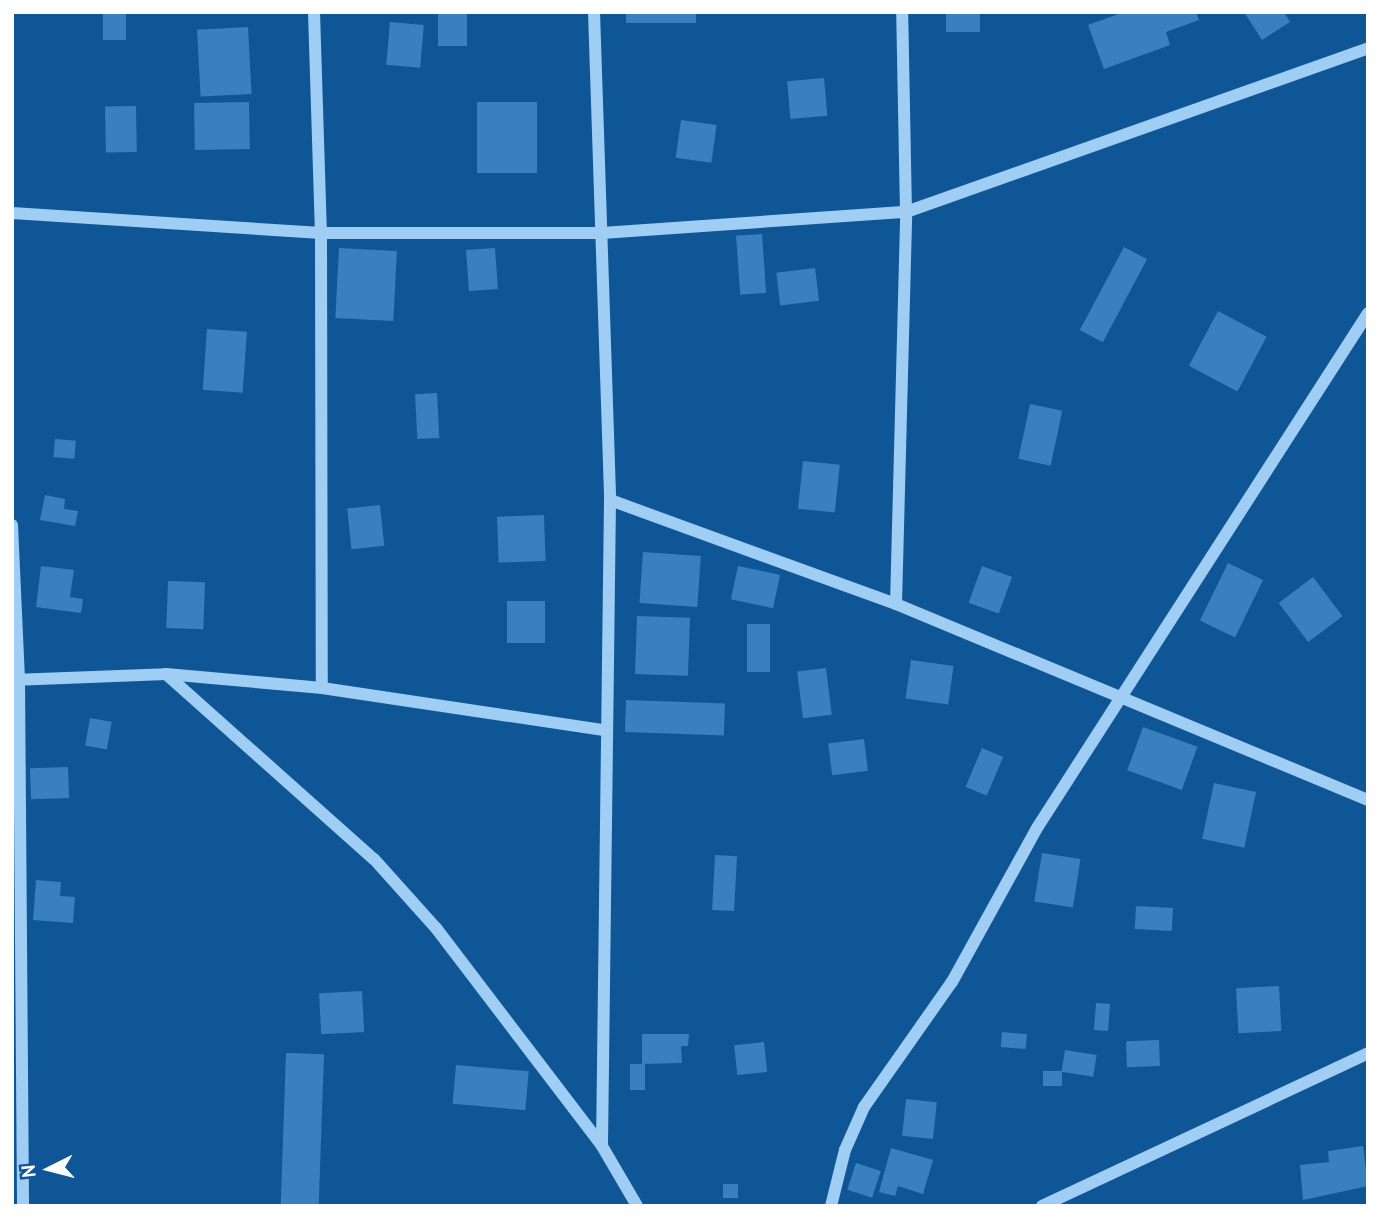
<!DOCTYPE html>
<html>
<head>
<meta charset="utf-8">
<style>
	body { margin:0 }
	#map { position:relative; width:1380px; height:1218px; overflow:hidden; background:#0f5697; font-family:"PT Sans",sans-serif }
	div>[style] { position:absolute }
	.building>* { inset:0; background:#3880bf; transform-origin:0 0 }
	.minor>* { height:12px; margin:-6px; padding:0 6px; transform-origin:6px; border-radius:6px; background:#9fcdf4 }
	span { translate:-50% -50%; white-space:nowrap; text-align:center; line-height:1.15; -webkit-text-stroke:5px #0f5697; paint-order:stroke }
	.frame { position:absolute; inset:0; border:14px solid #fff; pointer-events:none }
	.north { position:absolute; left:14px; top:1134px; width:70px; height:70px; -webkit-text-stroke:5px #0f5697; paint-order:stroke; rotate:264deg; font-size:19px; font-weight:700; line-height:28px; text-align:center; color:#fff }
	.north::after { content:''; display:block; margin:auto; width:24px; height:32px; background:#fff; clip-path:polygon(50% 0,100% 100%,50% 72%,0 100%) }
</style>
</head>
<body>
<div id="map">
	<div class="building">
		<i style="left:438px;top:12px;width:29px;height:34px"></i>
		<i style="left:626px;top:12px;width:70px;height:11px"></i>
		<i style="left:946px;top:12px;width:34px;height:20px"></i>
		<i style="clip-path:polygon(1124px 12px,1196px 12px,1199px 20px,1166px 32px,1170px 45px,1104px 69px,1088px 25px)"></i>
		<i style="clip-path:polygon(1244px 12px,1284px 12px,1290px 22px,1262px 40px)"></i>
		<i style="left:103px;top:14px;width:23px;height:26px"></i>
		<i style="left:390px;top:22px;width:34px;height:43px;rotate:5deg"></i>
		<i style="left:248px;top:27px;width:67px;height:51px;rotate:87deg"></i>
		<i style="left:824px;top:78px;width:38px;height:37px;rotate:85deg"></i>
		<i style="left:249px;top:102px;width:47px;height:55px;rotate:89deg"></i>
		<i style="left:477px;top:102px;width:60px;height:71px"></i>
		<i style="left:136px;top:106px;width:46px;height:31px;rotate:89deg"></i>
		<i style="left:681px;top:120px;width:36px;height:38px;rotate:8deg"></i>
		<i style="left:762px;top:234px;width:59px;height:26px;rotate:86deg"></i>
		<i style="left:1124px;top:247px;width:26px;height:94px;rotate:28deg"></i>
		<i style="left:339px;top:248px;width:58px;height:70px;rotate:3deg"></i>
		<i style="left:495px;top:248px;width:41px;height:29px;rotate:86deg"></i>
		<i style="left:815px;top:268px;width:33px;height:39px;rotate:83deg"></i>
		<i style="left:1218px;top:311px;width:55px;height:62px;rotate:28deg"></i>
		<i style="left:207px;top:329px;width:40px;height:61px;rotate:4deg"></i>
		<i style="left:437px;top:393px;width:45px;height:22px;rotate:87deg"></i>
		<i style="left:1030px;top:404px;width:33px;height:56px;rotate:12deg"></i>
		<i style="left:55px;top:439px;width:21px;height:18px;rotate:5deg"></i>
		<i style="left:803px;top:461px;width:37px;height:48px;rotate:6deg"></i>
		<i style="clip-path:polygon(45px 495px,65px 499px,64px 509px,78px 511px,75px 526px,40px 520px)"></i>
		<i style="left:380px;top:505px;width:41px;height:33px;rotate:84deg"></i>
		<i style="left:544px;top:515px;width:46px;height:47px;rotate:88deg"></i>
		<i style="left:643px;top:552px;width:58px;height:51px;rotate:4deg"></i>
		<i style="left:1228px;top:563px;width:39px;height:64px;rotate:26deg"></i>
		<i style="clip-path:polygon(41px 566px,74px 570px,70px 597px,83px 599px,81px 613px,36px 607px)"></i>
		<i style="left:738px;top:566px;width:43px;height:34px;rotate:12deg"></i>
		<i style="left:982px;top:566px;width:32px;height:39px;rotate:20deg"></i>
		<i style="left:1313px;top:577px;width:49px;height:43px;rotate:53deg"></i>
		<i style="left:168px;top:581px;width:37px;height:47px;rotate:2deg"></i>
		<i style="left:545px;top:601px;width:42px;height:38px;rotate:90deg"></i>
		<i style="left:637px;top:616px;width:53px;height:58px;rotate:2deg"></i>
		<i style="left:747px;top:624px;width:23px;height:48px"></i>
		<i style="left:911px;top:660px;width:43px;height:39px;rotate:8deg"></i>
		<i style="left:826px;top:668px;width:47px;height:29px;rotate:83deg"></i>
		<i style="left:626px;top:700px;width:99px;height:32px;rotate:2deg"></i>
		<i style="left:90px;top:718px;width:22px;height:28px;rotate:10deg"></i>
		<i style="left:1143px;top:727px;width:58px;height:46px;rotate:20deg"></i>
		<i style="left:864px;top:739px;width:32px;height:36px;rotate:83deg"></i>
		<i style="left:982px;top:748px;width:23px;height:42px;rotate:23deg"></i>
		<i style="left:68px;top:767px;width:31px;height:38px;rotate:88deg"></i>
		<i style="left:1214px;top:783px;width:43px;height:57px;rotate:12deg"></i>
		<i style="left:1042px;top:853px;width:39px;height:49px;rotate:9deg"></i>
		<i style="left:715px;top:855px;width:22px;height:55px;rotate:3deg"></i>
		<i style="clip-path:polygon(36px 880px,61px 882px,60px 896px,75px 897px,73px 923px,33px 920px)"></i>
		<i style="left:1136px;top:906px;width:37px;height:23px;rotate:3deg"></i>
		<i style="left:1279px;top:986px;width:45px;height:43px;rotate:87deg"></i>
		<i style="left:362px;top:991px;width:41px;height:43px;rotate:87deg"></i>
		<i style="left:1096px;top:1003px;width:14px;height:27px;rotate:4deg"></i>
		<i style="left:1002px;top:1032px;width:25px;height:15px;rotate:5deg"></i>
		<i style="clip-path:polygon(642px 1034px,689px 1034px,688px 1046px,681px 1046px,682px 1063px,642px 1064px)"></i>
		<i style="left:1159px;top:1040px;width:26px;height:33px;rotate:88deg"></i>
		<i style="left:764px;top:1042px;width:30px;height:30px;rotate:84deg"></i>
		<i style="left:1065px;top:1050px;width:32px;height:22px;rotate:9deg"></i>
		<i style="left:286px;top:1053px;width:38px;height:153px;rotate:2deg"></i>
		<i style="left:630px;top:1064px;width:15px;height:26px"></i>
		<i style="left:456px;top:1065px;width:73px;height:39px;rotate:5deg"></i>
		<i style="left:1043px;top:1071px;width:19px;height:15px"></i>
		<i style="left:906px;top:1099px;width:31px;height:37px;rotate:6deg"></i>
		<i style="clip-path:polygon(1363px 1146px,1368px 1186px,1303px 1200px,1300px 1165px,1329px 1162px,1328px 1151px)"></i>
		<i style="clip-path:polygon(891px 1148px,933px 1160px,923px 1194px,898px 1186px,895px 1196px,879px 1192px)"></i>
		<i style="left:856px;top:1163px;width:26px;height:28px;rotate:18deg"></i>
		<i style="left:723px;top:1184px;width:15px;height:14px"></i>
	</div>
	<div class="minor">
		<i style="left:314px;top:12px;width:221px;rotate:88.2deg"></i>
		<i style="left:321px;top:233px;width:455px;rotate:89.9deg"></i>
		<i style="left:594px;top:12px;width:488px;rotate:88.1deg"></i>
		<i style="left:610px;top:500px;width:646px;rotate:90.71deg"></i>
		<i style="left:12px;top:213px;width:310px;rotate:3.7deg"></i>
		<i style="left:321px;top:233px;width:281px"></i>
		<i style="left:602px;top:233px;width:305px;rotate:-4deg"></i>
		<i style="left:906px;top:212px;width:490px;rotate:-19.5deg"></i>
		<i style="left:610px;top:500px;width:304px;rotate:20deg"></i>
		<i style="left:896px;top:604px;width:511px;rotate:22.55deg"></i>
		<i style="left:12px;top:525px;width:155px;rotate:87.4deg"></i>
		<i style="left:19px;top:680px;width:526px;rotate:89.56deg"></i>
		<i style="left:896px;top:604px;width:392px;rotate:-88.5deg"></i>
		<i style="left:906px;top:212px;width:200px;rotate:-91.1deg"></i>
		<i style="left:166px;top:674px;width:278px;rotate:41.7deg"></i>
		<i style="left:374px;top:859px;width:93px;rotate:48.1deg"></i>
		<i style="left:436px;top:928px;width:274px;rotate:52.7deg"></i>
		<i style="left:602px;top:1146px;width:69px;rotate:59.7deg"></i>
		<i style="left:13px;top:680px;width:153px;rotate:-2.2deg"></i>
		<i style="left:166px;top:674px;width:157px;rotate:5.1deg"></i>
		<i style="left:322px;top:688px;width:285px;rotate:8.5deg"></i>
		<i style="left:831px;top:1206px;width:58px;rotate:-76deg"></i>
		<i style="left:845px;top:1150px;width:47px;rotate:-66.2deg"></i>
		<i style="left:864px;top:1107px;width:153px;rotate:-54.9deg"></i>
		<i style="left:952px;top:982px;width:176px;rotate:-61.1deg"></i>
		<i style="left:1037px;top:828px;width:612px;rotate:-57.27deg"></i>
		<i style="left:1042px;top:1206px;width:360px;rotate:-25.1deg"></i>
	</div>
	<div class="frame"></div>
	<div class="north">N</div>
</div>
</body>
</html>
